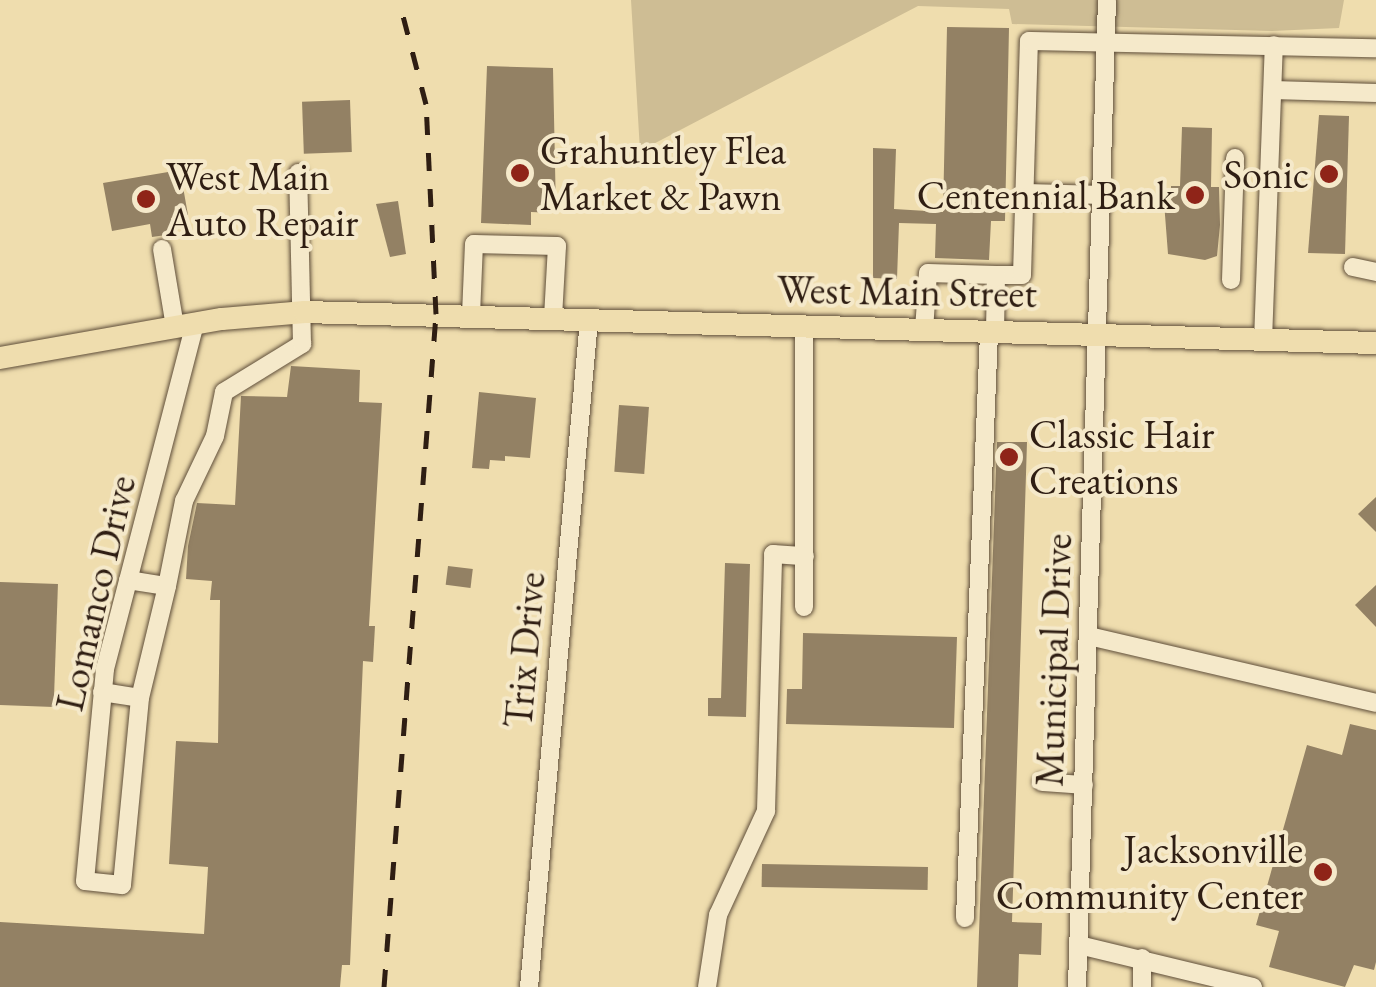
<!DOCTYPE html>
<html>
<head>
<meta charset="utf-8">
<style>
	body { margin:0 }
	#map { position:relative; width:1376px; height:987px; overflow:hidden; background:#efddae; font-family:"EB Garamond",serif }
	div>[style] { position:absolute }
	.green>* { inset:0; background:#cebd94 }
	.building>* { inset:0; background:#938164; transform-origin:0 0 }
	.roads { filter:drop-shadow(0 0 2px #5f4e3a) drop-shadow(0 0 2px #5f4e3a) }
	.minor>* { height:18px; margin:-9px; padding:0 9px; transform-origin:9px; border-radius:9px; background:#f5e9ca }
	.major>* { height:22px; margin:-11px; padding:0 11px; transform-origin:11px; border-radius:11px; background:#efddae }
	.rail>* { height:5px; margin-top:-2.5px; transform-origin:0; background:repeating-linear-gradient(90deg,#2f1e13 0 18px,transparent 0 36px) }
	.dots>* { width:28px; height:28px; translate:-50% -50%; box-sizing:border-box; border:5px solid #f5e9ca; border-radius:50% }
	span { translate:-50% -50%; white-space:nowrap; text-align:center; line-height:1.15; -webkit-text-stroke:8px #f5e9ca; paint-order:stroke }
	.poi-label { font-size:40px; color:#2f1e13 }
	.left { translate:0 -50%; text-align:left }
	.right { translate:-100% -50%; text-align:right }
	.street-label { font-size:40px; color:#2f1e13 }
</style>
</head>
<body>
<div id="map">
	<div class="green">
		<i style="clip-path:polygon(631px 0,1344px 0,1339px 28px,1272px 31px,1012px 24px,1009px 9px,918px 6px,640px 151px)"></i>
	</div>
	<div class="building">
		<i style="clip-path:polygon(947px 27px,1009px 28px,1005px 221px,991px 221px,989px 260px,935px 258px,936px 224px,899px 223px,897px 279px,873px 278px,873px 148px,896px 149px,894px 209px,943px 212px)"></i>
		<i style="clip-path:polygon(487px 66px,553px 68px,556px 213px,531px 212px,531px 225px,481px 223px)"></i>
		<i style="left:350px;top:100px;width:52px;height:48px;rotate:88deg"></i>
		<i style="clip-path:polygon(1319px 115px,1349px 116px,1345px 254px,1308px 253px)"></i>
		<i style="clip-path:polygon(1182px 127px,1212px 128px,1211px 187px,1219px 187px,1220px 225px,1217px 256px,1205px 260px,1168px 254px,1164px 202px,1171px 202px,1171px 186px,1180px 186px)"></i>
		<i style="clip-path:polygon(180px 170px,188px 215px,171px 218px,173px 234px,152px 237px,150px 224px,112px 231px,103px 183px)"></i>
		<i style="clip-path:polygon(398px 201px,406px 254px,390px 257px,376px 204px)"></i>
		<i style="clip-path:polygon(291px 366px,360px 370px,359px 402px,382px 403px,369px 626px,375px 626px,373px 662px,363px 661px,350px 965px,342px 965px,340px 987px,0 987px,0 922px,204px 934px,208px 867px,169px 864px,176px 741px,218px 743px,220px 600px,210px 600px,212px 581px,186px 579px,188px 546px,197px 503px,235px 505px,241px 396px,287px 397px)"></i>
		<i style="clip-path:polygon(479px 392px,536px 398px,530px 458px,505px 456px,505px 461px,490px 460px,489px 469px,472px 468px)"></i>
		<i style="left:619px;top:405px;width:30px;height:67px;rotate:4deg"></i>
		<i style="clip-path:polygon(997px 442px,1027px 442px,1012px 922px,1042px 923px,1041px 955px,1019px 954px,1018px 987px,977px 987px)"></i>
		<i style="clip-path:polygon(1376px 497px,1376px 532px,1358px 514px)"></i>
		<i style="clip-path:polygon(725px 563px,750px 564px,746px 717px,708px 716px,708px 698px,721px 698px)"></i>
		<i style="left:448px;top:566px;width:25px;height:19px;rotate:7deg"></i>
		<i style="left:0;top:582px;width:58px;height:123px;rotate:2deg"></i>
		<i style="clip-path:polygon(1376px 585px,1376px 627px,1355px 605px)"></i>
		<i style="clip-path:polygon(803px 633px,957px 637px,954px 728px,786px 724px,787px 689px,802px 689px)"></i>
		<i style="clip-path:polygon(1350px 724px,1376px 730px,1376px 962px,1374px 970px,1354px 965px,1345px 987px,1269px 967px,1279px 931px,1256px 925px,1307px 745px,1342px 755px)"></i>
		<i style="left:762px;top:864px;width:166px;height:23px;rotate:1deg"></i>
	</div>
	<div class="roads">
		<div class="minor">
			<i style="left:1273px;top:90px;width:103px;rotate:1.7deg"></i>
			<i style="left:1025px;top:193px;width:79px;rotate:1.5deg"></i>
			<i style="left:162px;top:249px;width:79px;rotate:80.5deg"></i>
			<i style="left:1353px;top:267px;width:24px;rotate:12deg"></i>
			<i style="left:996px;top:275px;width:26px"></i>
			<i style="left:1022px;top:275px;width:234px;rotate:-88.3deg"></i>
			<i style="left:1029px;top:41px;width:347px;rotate:1.2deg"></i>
			<i style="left:1231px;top:280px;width:122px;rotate:-88.1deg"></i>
			<i style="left:471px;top:315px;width:71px;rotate:-87.6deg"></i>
			<i style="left:474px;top:244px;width:83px;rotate:1.4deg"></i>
			<i style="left:557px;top:246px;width:72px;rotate:93.2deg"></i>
			<i style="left:924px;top:330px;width:57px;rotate:-86deg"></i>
			<i style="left:928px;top:273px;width:68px;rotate:1.7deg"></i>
			<i style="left:996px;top:275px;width:55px;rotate:91deg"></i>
			<i style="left:1263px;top:341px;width:296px;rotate:-87.9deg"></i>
			<i style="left:128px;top:580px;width:39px;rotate:9deg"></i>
			<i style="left:167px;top:586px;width:87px;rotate:-78.7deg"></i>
			<i style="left:184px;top:501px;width:72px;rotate:-64.5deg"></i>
			<i style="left:215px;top:436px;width:45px;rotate:-78.4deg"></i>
			<i style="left:224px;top:392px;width:92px;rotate:-31.6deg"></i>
			<i style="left:302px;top:344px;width:171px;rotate:-91.3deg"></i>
			<i style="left:804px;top:607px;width:281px;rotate:-90deg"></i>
			<i style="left:1089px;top:636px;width:295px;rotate:13.1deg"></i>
			<i style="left:102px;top:692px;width:38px;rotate:9deg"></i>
			<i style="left:140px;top:698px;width:115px;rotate:-76.4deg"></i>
			<i style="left:140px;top:698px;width:188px;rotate:95.5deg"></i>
			<i style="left:122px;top:885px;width:37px;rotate:-174deg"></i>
			<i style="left:85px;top:881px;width:213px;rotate:-84.6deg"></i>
			<i style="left:105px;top:669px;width:357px;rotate:-75.4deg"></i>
			<i style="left:1042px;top:782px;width:42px;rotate:4.1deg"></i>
			<i style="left:965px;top:918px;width:586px;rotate:-87.65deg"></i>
			<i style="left:1079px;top:945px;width:179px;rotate:13.6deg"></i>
			<i style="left:529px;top:987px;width:670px;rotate:-84.86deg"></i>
			<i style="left:707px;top:987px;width:73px;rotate:-81.3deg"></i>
			<i style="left:718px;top:915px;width:115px;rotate:-65.2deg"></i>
			<i style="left:766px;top:811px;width:257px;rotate:-88.4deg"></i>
			<i style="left:773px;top:554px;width:32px;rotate:4deg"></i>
			<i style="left:1077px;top:987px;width:987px;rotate:-88.26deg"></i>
			<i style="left:1142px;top:987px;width:29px;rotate:-90deg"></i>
		</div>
		<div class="major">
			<i style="left:0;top:358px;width:225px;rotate:-10deg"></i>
			<i style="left:222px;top:319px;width:83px;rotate:-4.8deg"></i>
			<i style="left:305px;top:312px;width:1071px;rotate:1.66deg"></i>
		</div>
	</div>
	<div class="rail">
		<i style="left:384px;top:987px;width:675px;rotate:-85.58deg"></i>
		<i style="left:436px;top:314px;width:210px;rotate:-92.7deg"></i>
		<i style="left:426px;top:104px;width:107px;rotate:-104.6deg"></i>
	</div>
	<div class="dots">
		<i style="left:520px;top:173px;background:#8f2418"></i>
		<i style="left:1329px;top:174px;background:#8f2418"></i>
		<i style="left:1195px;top:195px;background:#8f2418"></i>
		<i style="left:146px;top:199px;background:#8f2418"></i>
		<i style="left:1009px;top:457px;background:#8f2418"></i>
		<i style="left:1323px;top:872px;background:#8f2418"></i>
	</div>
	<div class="poi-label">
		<span class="left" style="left:540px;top:173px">Grahuntley Flea<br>Market &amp; Pawn</span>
		<span class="right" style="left:1309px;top:174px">Sonic</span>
		<span class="left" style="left:166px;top:199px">West Main<br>Auto Repair</span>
		<span class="right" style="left:1175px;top:195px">Centennial Bank</span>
		<span class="left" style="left:1029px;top:457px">Classic Hair<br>Creations</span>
		<span class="right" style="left:1303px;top:872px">Jacksonville<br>Community Center</span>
	</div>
	<div class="street-label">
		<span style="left:907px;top:291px;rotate:1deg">West Main Street</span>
		<span style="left:95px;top:593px;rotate:-77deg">Lomanco Drive</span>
		<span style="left:524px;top:650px;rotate:-85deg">Trix Drive</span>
		<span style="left:1053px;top:660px;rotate:-88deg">Municipal Drive</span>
	</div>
</div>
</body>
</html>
